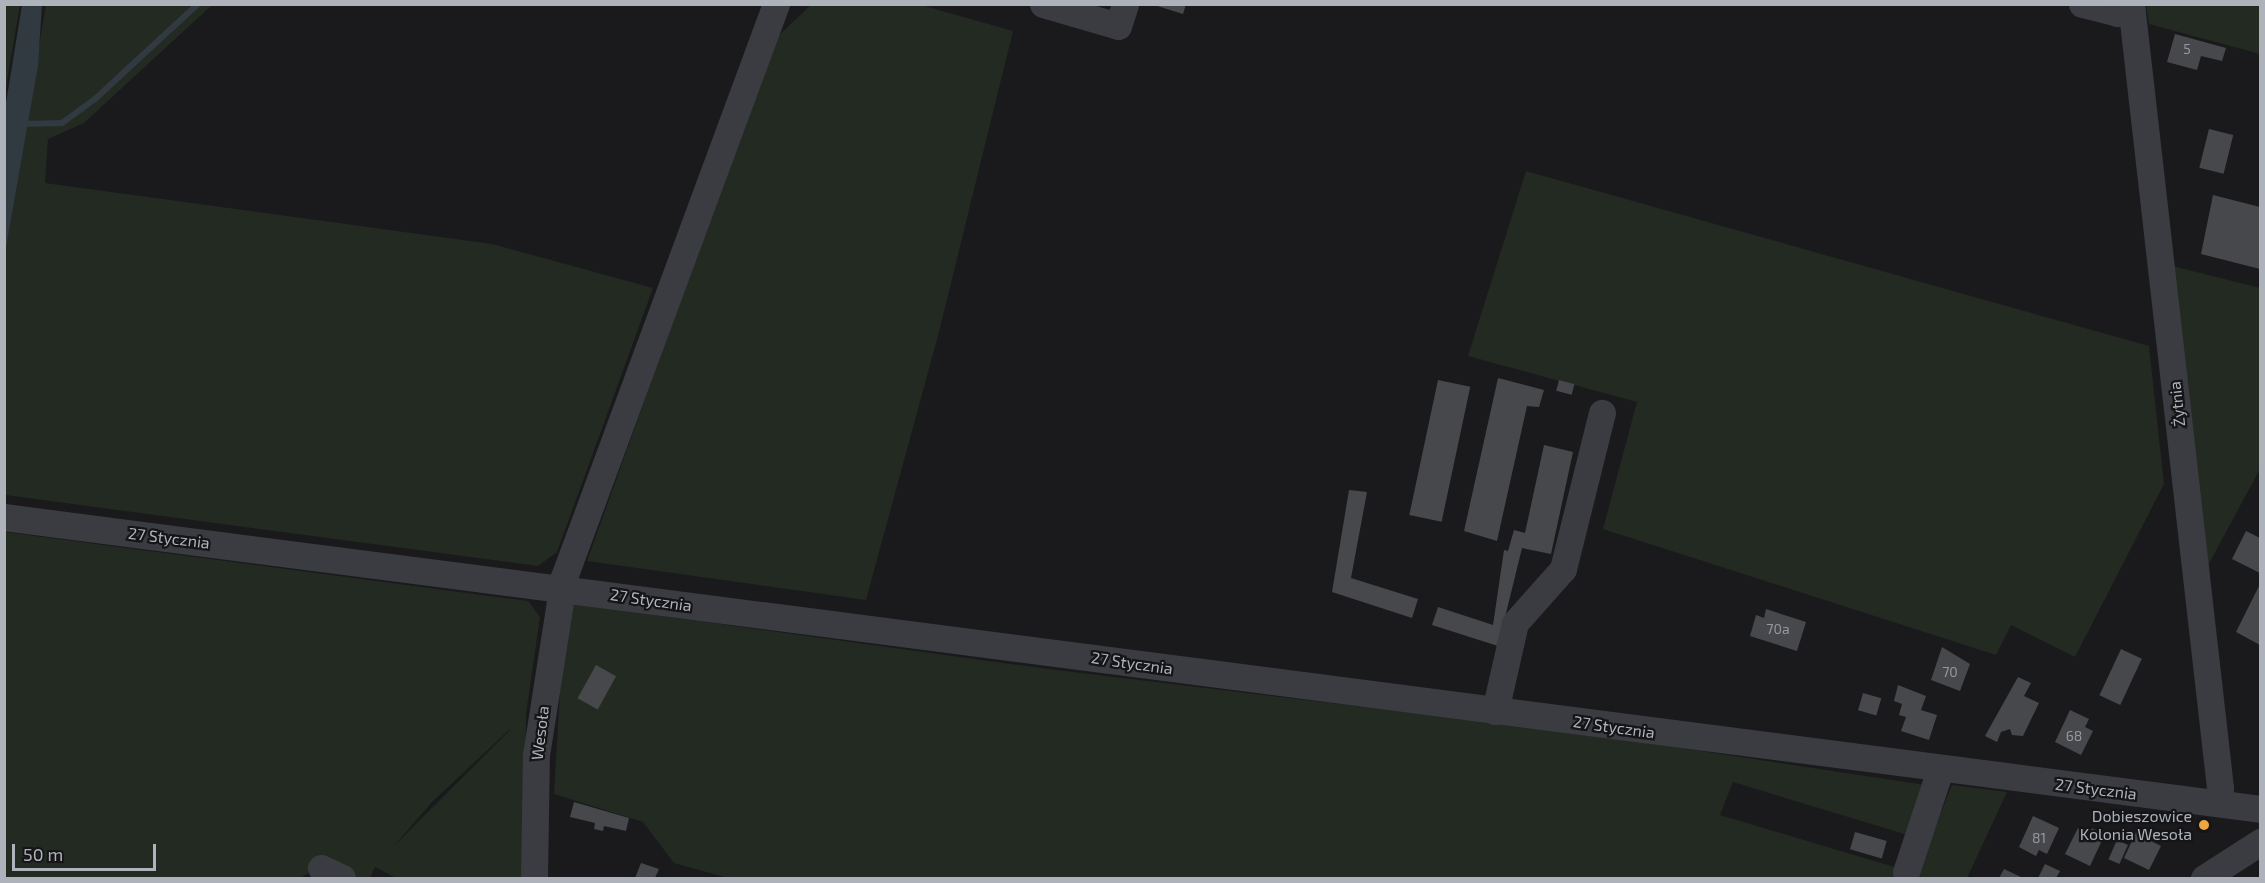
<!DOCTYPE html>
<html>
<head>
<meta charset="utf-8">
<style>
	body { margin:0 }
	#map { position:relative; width:2265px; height:883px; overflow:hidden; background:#1a1a1c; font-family:"Exo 2",sans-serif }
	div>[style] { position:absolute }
	.green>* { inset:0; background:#222a22 }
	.water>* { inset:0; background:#303a40 }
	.stream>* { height:6px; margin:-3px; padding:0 3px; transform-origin:3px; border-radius:3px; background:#303a40 }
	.building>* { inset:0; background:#47484c; transform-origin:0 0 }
	.minor>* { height:27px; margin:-13.5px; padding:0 13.5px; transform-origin:13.5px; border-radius:13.5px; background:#3b3c41 }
	.dots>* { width:16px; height:16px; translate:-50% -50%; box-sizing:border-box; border:3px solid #151517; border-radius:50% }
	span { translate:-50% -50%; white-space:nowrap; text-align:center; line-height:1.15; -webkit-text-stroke:4.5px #151517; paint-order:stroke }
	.number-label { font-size:14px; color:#94989f }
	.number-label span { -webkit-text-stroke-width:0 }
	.street-label { font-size:16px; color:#adb2bb }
	.poi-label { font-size:16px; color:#adb2bb }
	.right { translate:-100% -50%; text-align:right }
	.frame { position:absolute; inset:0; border:6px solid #adb2bb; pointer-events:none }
	.scale { position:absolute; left:12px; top:844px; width:144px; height:27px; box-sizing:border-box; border:3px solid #adb2bb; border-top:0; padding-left:8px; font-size:18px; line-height:21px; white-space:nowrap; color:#adb2bb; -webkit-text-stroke:4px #151517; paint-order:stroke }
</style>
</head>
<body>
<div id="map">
	<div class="green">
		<i style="clip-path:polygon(5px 4px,20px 5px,5px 93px,4px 5px)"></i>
		<i style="clip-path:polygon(812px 4px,921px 5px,1013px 31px,939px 332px,866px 600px,587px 561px,774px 40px)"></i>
		<i style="clip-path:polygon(46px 5px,212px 5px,84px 123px,48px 139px,45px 183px,492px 244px,653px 288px,557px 552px,538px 566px,5px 495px,5px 247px)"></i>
		<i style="clip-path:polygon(2146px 5px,2260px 5px,2260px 54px,2149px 24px)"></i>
		<i style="clip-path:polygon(1526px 171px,2149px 346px,2164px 484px,2075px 657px,2011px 625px,1996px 655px,1603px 529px,1637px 402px,1468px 356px)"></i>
		<i style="clip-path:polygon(2173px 266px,2260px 288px,2260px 469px,2205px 571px)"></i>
		<i style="clip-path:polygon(evenodd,5px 532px,528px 601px,540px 617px,526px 714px,524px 878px,396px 878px,375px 867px,370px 878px,324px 878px,311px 872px,300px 878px,5px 878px,5px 532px,510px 729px,510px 730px,393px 847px,432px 802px,510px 729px)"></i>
		<i style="clip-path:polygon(574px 604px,1048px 669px,1596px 735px,1932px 786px,1911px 836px,1733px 782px,1720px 815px,1901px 869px,1898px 878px,728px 878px,674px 863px,643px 822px,554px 794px,564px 624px)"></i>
		<i style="clip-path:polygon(1952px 785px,2007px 792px,1967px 878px,1915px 878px)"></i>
	</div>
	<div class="water">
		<i style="clip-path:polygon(22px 5px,42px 5px,38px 66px,5px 253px,5px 109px)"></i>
	</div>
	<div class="stream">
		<i style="left:21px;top:124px;width:41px;rotate:-1.4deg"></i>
		<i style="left:62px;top:123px;width:41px;rotate:-36deg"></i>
		<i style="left:95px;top:99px;width:140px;rotate:-42.7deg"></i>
	</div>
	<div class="building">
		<i style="clip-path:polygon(1151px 4px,1186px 4px,1183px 14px)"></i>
		<i style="clip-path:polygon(2175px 34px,2226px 48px,2222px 61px,2201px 56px,2197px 70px,2167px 62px)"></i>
		<i style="left:2209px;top:129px;width:25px;height:40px;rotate:14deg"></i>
		<i style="clip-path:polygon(2213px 195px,2260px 207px,2260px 269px,2201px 254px)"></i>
		<i style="clip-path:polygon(1498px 378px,1544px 390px,1539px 407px,1527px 406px,1497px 541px,1464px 531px)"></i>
		<i style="left:1438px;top:380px;width:33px;height:138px;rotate:12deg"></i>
		<i style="left:1559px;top:380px;width:16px;height:11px;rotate:15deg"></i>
		<i style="clip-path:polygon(1544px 445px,1573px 452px,1551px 554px,1522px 548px,1498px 646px,1432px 625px,1438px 607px,1493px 625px,1504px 550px,1508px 551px,1514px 530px,1525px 533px)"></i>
		<i style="clip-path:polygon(1349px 490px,1367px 492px,1351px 578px,1418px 599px,1412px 618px,1332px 592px)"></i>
		<i style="clip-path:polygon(2246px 531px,2260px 538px,2260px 573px,2232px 559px)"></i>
		<i style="clip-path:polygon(2260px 584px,2260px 645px,2236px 632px)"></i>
		<i style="clip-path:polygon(1766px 609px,1806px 622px,1797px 651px,1750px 636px,1756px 615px,1764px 618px)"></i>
		<i style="clip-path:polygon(1942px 647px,1970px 664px,1960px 691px,1931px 680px)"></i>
		<i style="left:2121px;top:649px;width:23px;height:51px;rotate:25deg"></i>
		<i style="left:596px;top:665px;width:23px;height:38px;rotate:29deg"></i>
		<i style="clip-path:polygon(2018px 677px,2031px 683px,2024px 696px,2039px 703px,2023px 736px,2012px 735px,2010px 729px,2001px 732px,1997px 742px,1985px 736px)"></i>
		<i style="clip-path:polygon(1898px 685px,1926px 696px,1921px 710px,1937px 715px,1929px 740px,1901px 731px,1906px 717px,1899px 715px,1902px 704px,1894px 701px)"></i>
		<i style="left:1863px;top:693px;width:19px;height:18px;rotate:16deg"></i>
		<i style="clip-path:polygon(2070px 710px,2089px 719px,2085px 727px,2093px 731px,2081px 755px,2055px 742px)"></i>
		<i style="clip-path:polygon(574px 802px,629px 818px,626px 831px,604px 826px,603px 831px,594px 829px,595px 823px,570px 817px)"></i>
		<i style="clip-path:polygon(2033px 816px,2059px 828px,2047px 854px,2039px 850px,2036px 856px,2019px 847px)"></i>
		<i style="clip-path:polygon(2089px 827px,2105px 834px,2090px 866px,2065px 854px,2078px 828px,2087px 832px)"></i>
		<i style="clip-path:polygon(2138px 828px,2148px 832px,2145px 838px,2161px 846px,2149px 870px,2124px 858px)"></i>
		<i style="left:1855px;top:832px;width:33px;height:18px;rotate:16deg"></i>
		<i style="left:2117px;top:840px;width:12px;height:21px;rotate:24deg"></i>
		<i style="clip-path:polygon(641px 863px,659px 869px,655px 878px,635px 878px)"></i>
		<i style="clip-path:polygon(2045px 864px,2060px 871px,2056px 878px,2038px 878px)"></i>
		<i style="clip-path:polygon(2004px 869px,2023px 878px,1999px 878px)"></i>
	</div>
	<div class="minor">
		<i style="left:1043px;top:4px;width:78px;rotate:16.3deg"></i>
		<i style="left:1118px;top:26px;width:23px;rotate:-72deg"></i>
		<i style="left:2082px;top:4px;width:36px;rotate:14deg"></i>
		<i style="left:2117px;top:13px;width:15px;rotate:-4deg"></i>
		<i style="left:2131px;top:4px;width:789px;rotate:83.52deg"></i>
		<i style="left:2220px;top:788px;width:15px;rotate:98deg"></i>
		<i style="left:4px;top:517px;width:2275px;rotate:7.37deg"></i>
		<i style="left:1495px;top:711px;width:90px;rotate:-77.2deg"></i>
		<i style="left:1515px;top:623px;width:72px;rotate:-48.4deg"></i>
		<i style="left:1563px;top:569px;width:161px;rotate:-76deg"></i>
		<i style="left:321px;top:868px;width:23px;rotate:25deg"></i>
		<i style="left:1906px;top:872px;width:108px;rotate:-71.6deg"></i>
		<i style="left:534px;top:878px;width:123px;rotate:-89.1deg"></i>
		<i style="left:536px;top:755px;width:180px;rotate:-81.1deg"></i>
		<i style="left:564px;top:577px;width:611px;rotate:-69.7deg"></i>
		<i style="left:2204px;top:878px;width:67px;rotate:-32.7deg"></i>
	</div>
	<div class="dots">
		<i style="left:2204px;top:825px;background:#eea740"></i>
	</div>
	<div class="number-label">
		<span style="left:2187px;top:49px">5</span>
		<span style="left:1778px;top:629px">70a</span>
		<span style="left:1950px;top:672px">70</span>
		<span style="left:2074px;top:736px">68</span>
		<span style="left:2039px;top:838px">81</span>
	</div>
	<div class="street-label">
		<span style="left:2177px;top:404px;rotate:-96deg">Żytnia</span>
		<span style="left:169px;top:538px;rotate:7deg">27 Stycznia</span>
		<span style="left:651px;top:600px;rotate:8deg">27 Stycznia</span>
		<span style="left:1132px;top:663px;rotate:8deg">27 Stycznia</span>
		<span style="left:1614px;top:727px;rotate:8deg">27 Stycznia</span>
		<span style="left:540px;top:733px;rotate:-83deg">Wesoła</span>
		<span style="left:2096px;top:789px;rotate:7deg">27 Stycznia</span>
	</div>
	<div class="poi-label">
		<span class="right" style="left:2192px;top:825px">Dobieszowice<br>Kolonia Wesoła</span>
	</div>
	<div class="frame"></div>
	<div class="scale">50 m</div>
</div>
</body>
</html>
